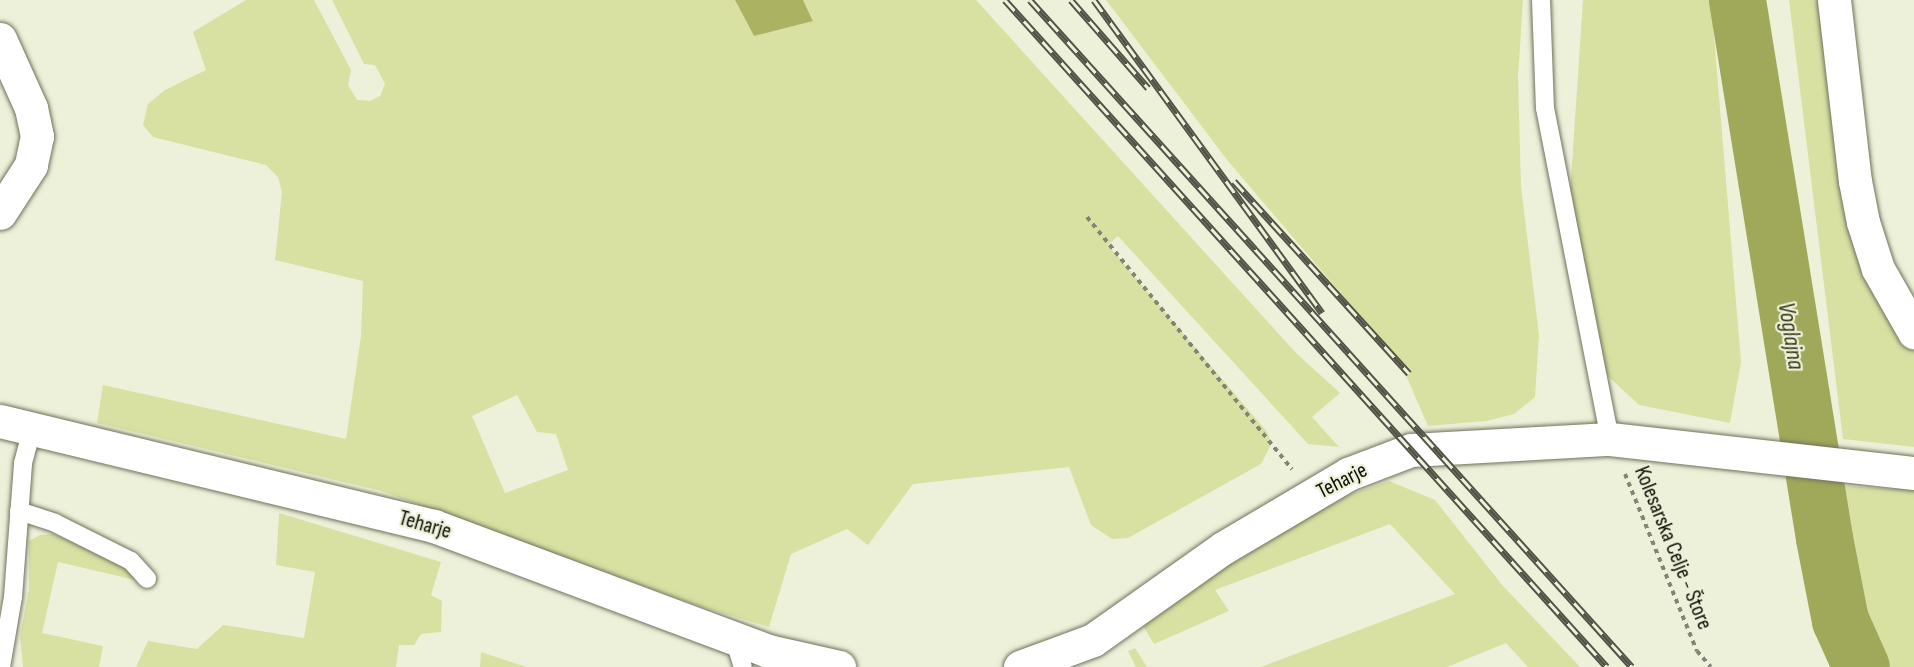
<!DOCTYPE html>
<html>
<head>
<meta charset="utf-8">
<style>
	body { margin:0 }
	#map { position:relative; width:1914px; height:667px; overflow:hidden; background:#eef1d9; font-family:"Sofia Sans Condensed",sans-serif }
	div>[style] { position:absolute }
	.green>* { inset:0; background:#d8e0a2 }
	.forest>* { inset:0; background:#abb363 }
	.river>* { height:57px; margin:-28.5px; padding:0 28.5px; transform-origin:28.5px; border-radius:28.5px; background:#a0a859 }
	.path>* { height:4px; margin-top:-2px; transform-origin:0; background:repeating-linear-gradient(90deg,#828475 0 4.5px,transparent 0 9px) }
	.roads { filter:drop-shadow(0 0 2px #6f725d) drop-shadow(0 0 2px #6f725d) }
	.service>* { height:18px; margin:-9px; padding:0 9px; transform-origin:9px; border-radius:9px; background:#fff }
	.minor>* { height:33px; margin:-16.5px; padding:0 16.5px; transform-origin:16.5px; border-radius:16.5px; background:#fff }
	.tertiary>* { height:33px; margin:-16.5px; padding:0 16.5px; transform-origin:16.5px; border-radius:16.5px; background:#fff }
	.rail>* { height:7px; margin-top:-3.5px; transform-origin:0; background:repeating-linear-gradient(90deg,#eef1d9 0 14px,#525347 0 28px); box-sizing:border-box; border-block:2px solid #525347 }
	span { translate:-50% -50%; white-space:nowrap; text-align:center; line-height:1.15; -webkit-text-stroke:4.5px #eef1d9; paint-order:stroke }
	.street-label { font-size:22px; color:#0d0e07 }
	.water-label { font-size:24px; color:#333614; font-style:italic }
</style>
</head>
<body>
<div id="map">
	<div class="green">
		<i style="clip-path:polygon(evenodd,246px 0,314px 0,351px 70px,348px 85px,357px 100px,370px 101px,380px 96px,385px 84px,375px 65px,364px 64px,332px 0,735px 0,754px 36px,813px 20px,803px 0,976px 0,1296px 353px,1340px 393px,1312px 417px,1339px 447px,1308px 444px,1118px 236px,1108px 245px,1268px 433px,1271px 445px,1261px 464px,1128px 538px,1112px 539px,1091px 525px,1069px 467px,913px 484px,868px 545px,847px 529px,791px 554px,769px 627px,702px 607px,381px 491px,97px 423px,103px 385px,346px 439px,361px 336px,363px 281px,275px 260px,282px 192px,278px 177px,266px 165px,153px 137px,143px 125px,148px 104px,165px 90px,206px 70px,193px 32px,246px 0,517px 395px,537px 432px,556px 434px,568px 470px,505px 493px,472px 416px,517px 395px)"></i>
		<i style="clip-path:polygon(1106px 0,1523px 0,1518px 77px,1521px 186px,1539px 335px,1535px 397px,1514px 414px,1486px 421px,1428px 426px,1401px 364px,1228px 161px)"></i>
		<i style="clip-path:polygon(1583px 0,1711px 0,1741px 362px,1730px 423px,1639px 405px,1609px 377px,1587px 347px,1570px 194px)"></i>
		<i style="clip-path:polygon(1789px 0,1827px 0,1900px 327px,1914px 350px,1914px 447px,1843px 439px)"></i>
		<i style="clip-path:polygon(1389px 481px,1435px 500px,1503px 586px,1580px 667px,1528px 667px,1506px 643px,1447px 667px,1261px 667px,1455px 594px,1390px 524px,1215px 590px,1229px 611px,1154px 644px,1143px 626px,1150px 611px,1340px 498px)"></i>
		<i style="clip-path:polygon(1842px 486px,1914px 490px,1914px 667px,1889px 667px,1865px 621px,1848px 554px)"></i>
		<i style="clip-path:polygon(279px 513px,441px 562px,431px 595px,442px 601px,441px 632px,421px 634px,414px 645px,399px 645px,396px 667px,136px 667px,148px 641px,197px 649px,223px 625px,304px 638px,315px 572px,276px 565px)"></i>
		<i style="clip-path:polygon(54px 534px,127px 566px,140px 581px,58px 562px,42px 633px,103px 646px,99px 667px,23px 667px,20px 636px,29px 589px,29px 541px,40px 535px)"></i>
		<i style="clip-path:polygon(1135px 648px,1147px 667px,1136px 667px,1128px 651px)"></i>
		<i style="clip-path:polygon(481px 652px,505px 660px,527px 667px,480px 667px)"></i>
	</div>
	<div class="forest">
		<i style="clip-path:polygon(735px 0,803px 0,813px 21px,754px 36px)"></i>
	</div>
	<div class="river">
		<i style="left:1737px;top:0;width:545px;rotate:80.81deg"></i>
		<i style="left:1824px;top:538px;width:84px;rotate:79deg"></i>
		<i style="left:1840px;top:620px;width:51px;rotate:65.9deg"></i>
	</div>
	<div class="path">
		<i style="left:1087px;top:217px;width:325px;rotate:50.9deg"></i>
		<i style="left:1625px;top:474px;width:191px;rotate:67.9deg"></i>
		<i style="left:1697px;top:651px;width:21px;rotate:49deg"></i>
	</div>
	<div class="roads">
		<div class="service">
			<i style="left:1541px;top:0;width:108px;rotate:87.9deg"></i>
			<i style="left:1545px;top:108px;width:337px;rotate:78.9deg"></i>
			<i style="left:19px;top:511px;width:38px;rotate:18deg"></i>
			<i style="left:55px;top:523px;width:85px;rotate:26.6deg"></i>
			<i style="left:131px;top:561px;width:24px;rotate:48deg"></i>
			<i style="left:734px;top:638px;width:30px;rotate:73deg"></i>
			<i style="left:1px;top:667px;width:71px;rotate:-80.3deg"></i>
			<i style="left:13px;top:597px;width:134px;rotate:-85.7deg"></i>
			<i style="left:23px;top:463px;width:34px;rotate:-75deg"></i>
		</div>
		<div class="minor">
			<i style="left:1834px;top:0;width:182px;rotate:83.4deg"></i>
			<i style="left:1855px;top:181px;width:42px;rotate:79deg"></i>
			<i style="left:1863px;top:222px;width:49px;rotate:72.3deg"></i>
			<i style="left:1878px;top:269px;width:73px;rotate:60.3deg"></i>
			<i style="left:0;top:39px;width:76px;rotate:65.8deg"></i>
			<i style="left:31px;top:108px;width:29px;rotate:78deg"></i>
			<i style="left:37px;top:136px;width:30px;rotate:102deg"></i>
			<i style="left:31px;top:165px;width:57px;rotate:122.9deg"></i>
		</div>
		<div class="tertiary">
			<i style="left:0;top:421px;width:447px;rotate:13.6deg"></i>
			<i style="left:434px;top:526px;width:357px;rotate:20.5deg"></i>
			<i style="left:768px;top:651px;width:73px;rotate:12.7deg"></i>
			<i style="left:1020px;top:667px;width:78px;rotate:-20.3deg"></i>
			<i style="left:1093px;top:640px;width:159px;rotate:-35.3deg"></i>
			<i style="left:1223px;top:548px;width:145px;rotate:-30.6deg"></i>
			<i style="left:1348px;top:474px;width:67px;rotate:-20.9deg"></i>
			<i style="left:1411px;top:450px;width:199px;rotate:-3.2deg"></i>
			<i style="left:1610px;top:439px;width:306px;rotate:6.4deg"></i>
		</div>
	</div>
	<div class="rail">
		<i style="left:1005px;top:0;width:898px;rotate:47.93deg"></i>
		<i style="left:1030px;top:0;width:898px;rotate:47.93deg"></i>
		<i style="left:1071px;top:0;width:117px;rotate:48.8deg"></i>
		<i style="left:1094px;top:0;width:387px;rotate:53.9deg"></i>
		<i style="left:1234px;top:181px;width:260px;rotate:47.7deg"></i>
	</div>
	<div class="street-label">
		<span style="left:1342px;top:481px;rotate:-27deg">Teharje</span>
		<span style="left:425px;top:525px;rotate:16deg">Teharje</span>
		<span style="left:1673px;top:548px;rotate:68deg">Kolesarska Celje - Štore</span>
	</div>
	<div class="water-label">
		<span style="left:1791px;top:336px;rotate:81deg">Voglajna</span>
	</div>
</div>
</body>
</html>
